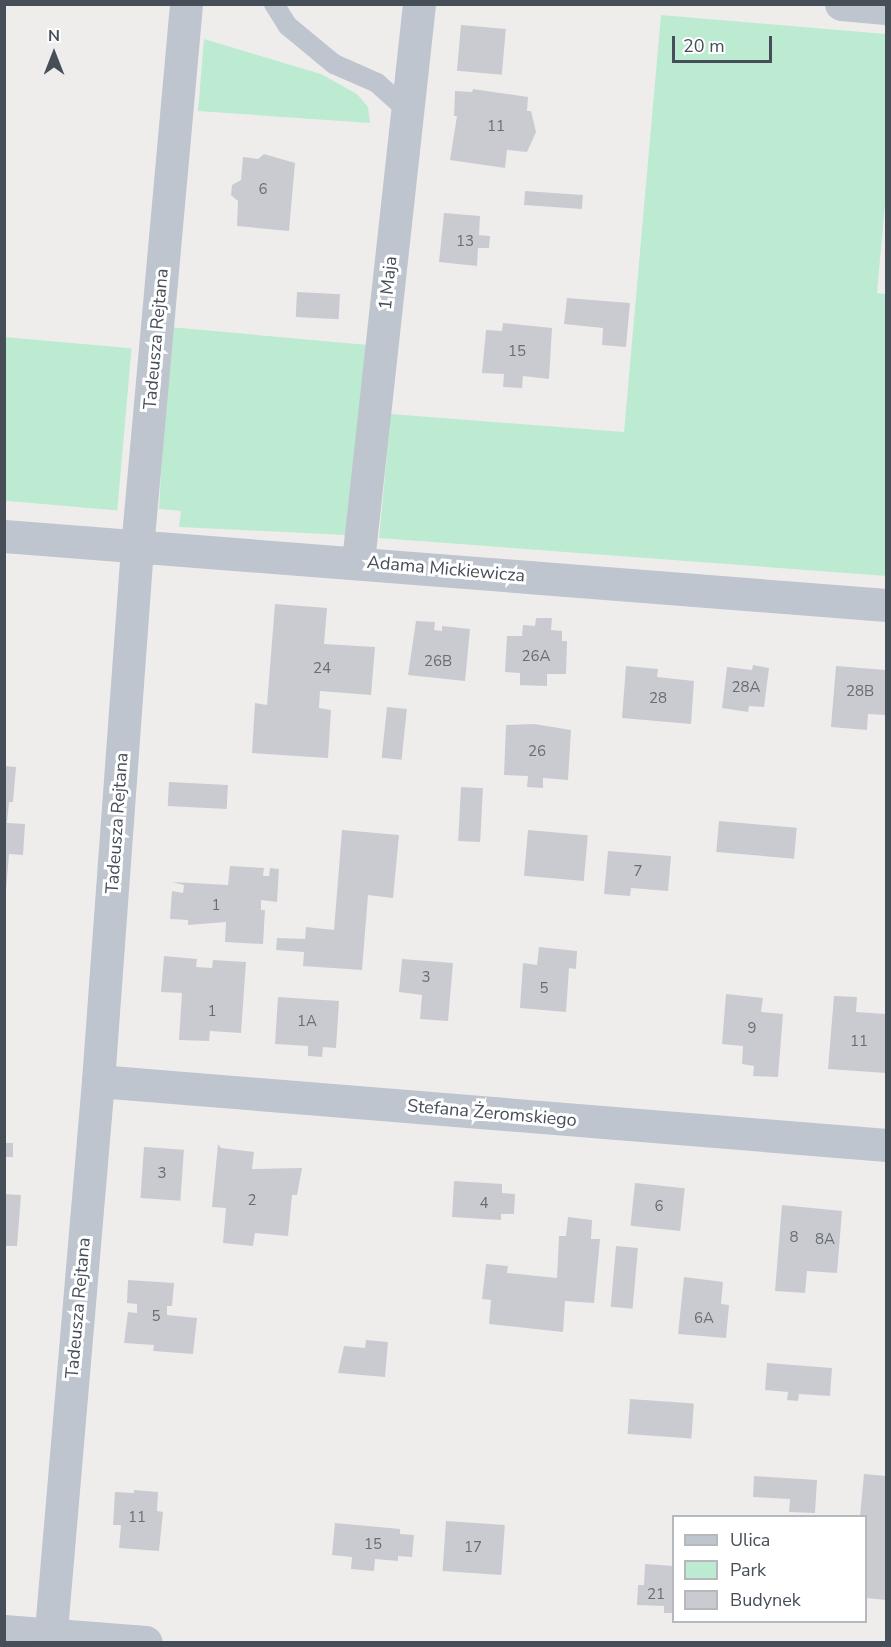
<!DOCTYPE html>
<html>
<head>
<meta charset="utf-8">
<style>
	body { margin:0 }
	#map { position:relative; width:891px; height:1647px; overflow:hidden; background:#efedec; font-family:"Nunito Sans",sans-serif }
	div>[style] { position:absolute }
	.green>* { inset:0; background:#bdebd2; transform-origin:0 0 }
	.building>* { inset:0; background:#cacbd1; transform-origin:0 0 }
	.service>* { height:20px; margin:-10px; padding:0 10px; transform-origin:10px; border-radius:10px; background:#bec5ce }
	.minor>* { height:33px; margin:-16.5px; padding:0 16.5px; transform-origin:16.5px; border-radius:16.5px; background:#bec5ce }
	span { translate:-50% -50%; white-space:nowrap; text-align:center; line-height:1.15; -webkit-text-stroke:6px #fff; paint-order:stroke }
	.number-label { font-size:15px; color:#676d76 }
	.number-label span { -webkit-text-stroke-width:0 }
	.street-label { font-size:18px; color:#464e58 }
	.frame { position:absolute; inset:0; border:6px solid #464e58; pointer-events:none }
	.legend { position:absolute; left:672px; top:1515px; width:195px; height:108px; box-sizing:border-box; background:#fff; border:2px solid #b5b8bc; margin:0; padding:8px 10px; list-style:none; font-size:18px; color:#464e58 }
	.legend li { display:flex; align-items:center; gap:12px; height:30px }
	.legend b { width:30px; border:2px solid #b5b8bc }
	.north { position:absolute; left:24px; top:24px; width:60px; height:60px; -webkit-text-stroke:4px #fff; paint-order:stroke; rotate:0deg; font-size:16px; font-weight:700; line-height:24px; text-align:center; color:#464e58 }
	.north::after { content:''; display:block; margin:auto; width:21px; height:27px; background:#464e58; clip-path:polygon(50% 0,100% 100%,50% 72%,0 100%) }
	.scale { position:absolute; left:672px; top:36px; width:100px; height:27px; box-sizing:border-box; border:3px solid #464e58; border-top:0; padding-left:8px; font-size:18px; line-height:21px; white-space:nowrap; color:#464e58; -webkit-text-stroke:4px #fff; paint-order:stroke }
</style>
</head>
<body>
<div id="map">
	<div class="green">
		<i style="clip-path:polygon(661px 15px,886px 34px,886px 193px,877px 293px,886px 294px,886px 576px,379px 538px,391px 414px,624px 432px)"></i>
		<i style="clip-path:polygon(204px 39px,321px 74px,357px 94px,368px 107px,370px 123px,198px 111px)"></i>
		<i style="clip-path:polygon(169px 327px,368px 345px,345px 535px,179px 527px,181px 511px,159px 509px)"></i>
		<i style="left:4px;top:337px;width:128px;height:163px;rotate:5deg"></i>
	</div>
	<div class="building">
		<i style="left:461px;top:25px;width:45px;height:46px;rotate:5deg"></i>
		<i style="clip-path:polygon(473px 89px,528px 97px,527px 111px,531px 111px,536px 132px,527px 152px,507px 150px,505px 168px,450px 160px,457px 116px,454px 116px,455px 91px,472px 92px)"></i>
		<i style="clip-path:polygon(264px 154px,295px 163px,289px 231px,237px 226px,238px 201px,231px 195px,232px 185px,241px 180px,243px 157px,258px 159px)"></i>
		<i style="left:525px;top:191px;width:58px;height:14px;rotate:4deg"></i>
		<i style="clip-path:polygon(444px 213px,480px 216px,479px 235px,490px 236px,489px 248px,478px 248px,477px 266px,439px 262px)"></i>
		<i style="left:297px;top:292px;width:43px;height:25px;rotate:3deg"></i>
		<i style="clip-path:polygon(567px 298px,630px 303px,626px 347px,602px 345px,603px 328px,564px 324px)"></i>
		<i style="clip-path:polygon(503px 323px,552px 328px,549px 379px,523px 376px,522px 388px,503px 387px,504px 374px,482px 373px,486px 330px,502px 331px)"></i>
		<i style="clip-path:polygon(275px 604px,327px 608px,324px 644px,375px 647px,371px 695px,320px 691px,319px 708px,331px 710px,328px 758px,252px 753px,255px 703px,267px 705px)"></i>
		<i style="clip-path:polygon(536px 618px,552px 618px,551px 630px,562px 631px,562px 641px,567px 641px,566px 674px,547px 674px,547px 686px,520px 685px,520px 673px,505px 672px,507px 636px,522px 636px,523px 625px,535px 626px)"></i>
		<i style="clip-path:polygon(416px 621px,435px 622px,434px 630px,442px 631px,442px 626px,470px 629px,465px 681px,408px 675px)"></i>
		<i style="clip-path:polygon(753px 665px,769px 668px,764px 707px,749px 706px,748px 712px,722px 708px,727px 667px,752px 670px)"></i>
		<i style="clip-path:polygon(626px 666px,658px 669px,657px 677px,694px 681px,691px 724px,622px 718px)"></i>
		<i style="clip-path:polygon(836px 666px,886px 670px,886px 715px,868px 714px,867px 730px,831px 727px)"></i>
		<i style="left:387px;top:707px;width:20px;height:51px;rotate:6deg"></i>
		<i style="clip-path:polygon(534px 724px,571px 730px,568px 780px,543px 778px,543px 788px,527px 787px,528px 776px,504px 775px,506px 725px)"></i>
		<i style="clip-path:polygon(4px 766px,16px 767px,13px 802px,9px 802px,7px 823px,25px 824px,23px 855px,9px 854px,6px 891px)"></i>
		<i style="left:169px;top:782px;width:59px;height:24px;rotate:3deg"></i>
		<i style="left:461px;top:787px;width:22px;height:54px;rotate:3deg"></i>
		<i style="left:719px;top:821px;width:78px;height:31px;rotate:5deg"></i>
		<i style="clip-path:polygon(342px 830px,399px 835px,393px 898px,368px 895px,362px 970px,303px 966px,304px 952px,276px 950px,277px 938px,305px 939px,306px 927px,334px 930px)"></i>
		<i style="left:528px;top:830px;width:60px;height:46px;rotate:5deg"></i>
		<i style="clip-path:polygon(608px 851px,671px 856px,668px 891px,631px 888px,630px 896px,604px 894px)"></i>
		<i style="clip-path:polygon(230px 866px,264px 868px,263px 876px,269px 876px,270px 868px,279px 869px,277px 902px,261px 900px,261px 910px,265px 910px,263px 944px,225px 942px,226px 922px,188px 925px,188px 920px,170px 919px,172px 891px,183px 893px,184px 885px,172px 882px,228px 885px)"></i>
		<i style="clip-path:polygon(539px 947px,577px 951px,576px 969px,569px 968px,566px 1012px,520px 1008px,523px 963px,537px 965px)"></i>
		<i style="clip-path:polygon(164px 956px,197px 959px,196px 967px,212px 968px,213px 960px,246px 962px,241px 1033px,210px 1031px,209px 1041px,179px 1040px,182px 993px,161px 992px)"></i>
		<i style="clip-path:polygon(402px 959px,453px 963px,448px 1021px,420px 1019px,422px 995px,399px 992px)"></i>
		<i style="clip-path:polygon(726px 994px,763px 998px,761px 1012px,783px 1014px,778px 1077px,753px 1076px,754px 1066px,742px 1064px,743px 1046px,722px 1044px)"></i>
		<i style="clip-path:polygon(834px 996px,857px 997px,856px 1012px,886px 1014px,886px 1073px,828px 1069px)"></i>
		<i style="clip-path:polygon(278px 997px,339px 1001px,336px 1048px,323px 1047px,322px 1057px,308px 1056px,308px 1046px,275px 1044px)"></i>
		<i style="left:4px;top:1143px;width:9px;height:14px"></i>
		<i style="clip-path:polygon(218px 1144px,221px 1148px,254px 1152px,252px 1169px,302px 1168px,297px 1195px,292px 1195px,288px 1236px,255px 1233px,253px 1246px,223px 1243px,226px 1208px,212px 1207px)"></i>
		<i style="left:144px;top:1147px;width:40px;height:51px;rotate:4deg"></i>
		<i style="clip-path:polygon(454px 1181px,502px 1184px,502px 1193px,515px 1194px,514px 1214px,501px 1214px,501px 1220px,452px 1217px)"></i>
		<i style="left:635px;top:1183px;width:50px;height:43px;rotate:6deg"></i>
		<i style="clip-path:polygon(4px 1194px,21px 1195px,17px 1246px,4px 1246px)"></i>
		<i style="clip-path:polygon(782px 1205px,842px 1211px,837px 1273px,807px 1271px,805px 1293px,775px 1291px)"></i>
		<i style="clip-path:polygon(568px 1217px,592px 1220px,591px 1239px,600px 1239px,594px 1303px,565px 1301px,563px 1332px,489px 1324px,491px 1300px,482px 1299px,486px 1264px,508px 1266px,507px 1273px,557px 1278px,559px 1236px,566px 1236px)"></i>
		<i style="left:616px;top:1246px;width:22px;height:61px;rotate:5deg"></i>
		<i style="clip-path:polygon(684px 1277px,723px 1282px,721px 1304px,729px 1305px,726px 1338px,678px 1334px)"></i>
		<i style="clip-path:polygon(128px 1280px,174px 1283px,172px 1306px,167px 1306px,167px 1315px,197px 1318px,193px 1354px,153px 1351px,154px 1345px,124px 1343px,128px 1312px,137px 1313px,137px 1304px,127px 1303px)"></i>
		<i style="clip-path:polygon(366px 1340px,388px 1342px,385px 1377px,338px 1373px,344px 1346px,365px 1348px)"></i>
		<i style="clip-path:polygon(767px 1363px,832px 1368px,830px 1396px,799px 1394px,798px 1401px,787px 1400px,788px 1392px,765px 1390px)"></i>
		<i style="left:630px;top:1399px;width:64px;height:35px;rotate:4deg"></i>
		<i style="clip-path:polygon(864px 1474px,886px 1476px,886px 1600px,866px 1598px,866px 1516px,860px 1516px)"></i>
		<i style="clip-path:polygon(754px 1476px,817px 1480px,815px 1513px,789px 1512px,790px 1499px,753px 1497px)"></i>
		<i style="clip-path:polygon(134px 1490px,158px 1492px,157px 1511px,163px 1512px,159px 1551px,119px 1548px,121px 1525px,113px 1525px,115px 1492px,134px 1493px)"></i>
		<i style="left:446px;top:1521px;width:59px;height:50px;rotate:4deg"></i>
		<i style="clip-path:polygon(335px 1523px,400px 1529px,400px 1534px,414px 1535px,412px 1557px,398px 1556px,398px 1561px,375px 1559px,374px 1571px,351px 1569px,352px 1557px,332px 1555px)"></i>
		<i style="clip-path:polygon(645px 1564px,674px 1566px,674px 1613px,664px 1613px,664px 1606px,637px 1605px,638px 1585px,644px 1585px)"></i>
	</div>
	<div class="service">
		<i style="left:274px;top:4px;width:26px;rotate:58deg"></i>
		<i style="left:288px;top:26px;width:60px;rotate:39.6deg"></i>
		<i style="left:334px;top:64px;width:47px;rotate:23.8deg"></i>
		<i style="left:377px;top:83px;width:40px;rotate:42deg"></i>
	</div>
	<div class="minor">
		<i style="left:841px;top:4px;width:45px;rotate:5.1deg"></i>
		<i style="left:4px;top:536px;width:885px;rotate:4.47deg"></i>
		<i style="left:358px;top:561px;width:560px;rotate:-83.75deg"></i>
		<i style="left:98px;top:1081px;width:791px;rotate:4.64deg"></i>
		<i style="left:4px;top:1631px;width:142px;rotate:4.4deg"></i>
		<i style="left:50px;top:1642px;width:563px;rotate:-85.11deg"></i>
		<i style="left:98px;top:1081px;width:534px;rotate:-85.82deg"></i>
		<i style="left:137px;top:548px;width:546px;rotate:-84.85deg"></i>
	</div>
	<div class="number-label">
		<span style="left:496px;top:127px">11</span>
		<span style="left:263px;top:190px">6</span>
		<span style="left:465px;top:242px">13</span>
		<span style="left:517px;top:352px">15</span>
		<span style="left:536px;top:657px">26A</span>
		<span style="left:438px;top:662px">26B</span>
		<span style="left:322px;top:669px">24</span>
		<span style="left:746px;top:688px">28A</span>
		<span style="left:860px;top:692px">28B</span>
		<span style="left:658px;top:699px">28</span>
		<span style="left:537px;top:752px">26</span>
		<span style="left:638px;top:872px">7</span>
		<span style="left:216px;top:906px">1</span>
		<span style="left:426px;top:978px">3</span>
		<span style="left:544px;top:989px">5</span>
		<span style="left:212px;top:1012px">1</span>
		<span style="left:307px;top:1022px">1A</span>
		<span style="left:752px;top:1029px">9</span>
		<span style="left:859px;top:1042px">11</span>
		<span style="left:162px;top:1174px">3</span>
		<span style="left:252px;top:1201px">2</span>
		<span style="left:484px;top:1204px">4</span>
		<span style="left:659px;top:1207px">6</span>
		<span style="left:794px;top:1238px">8</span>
		<span style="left:825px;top:1240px">8A</span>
		<span style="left:156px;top:1317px">5</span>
		<span style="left:704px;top:1319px">6A</span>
		<span style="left:137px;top:1518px">11</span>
		<span style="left:373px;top:1545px">15</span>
		<span style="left:473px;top:1548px">17</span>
		<span style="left:656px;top:1595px">21</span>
	</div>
	<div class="street-label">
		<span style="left:388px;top:283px;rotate:-84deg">1 Maja</span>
		<span style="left:156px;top:339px;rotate:-85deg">Tadeusza Rejtana</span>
		<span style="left:446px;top:569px;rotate:5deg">Adama Mickiewicza</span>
		<span style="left:117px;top:823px;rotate:-86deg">Tadeusza Rejtana</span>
		<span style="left:492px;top:1113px;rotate:5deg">Stefana Żeromskiego</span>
		<span style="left:78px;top:1308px;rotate:-85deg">Tadeusza Rejtana</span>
	</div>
	<div class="frame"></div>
	<ul class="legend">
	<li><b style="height:8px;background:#bec5ce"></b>Ulica</li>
	<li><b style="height:16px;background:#bdebd2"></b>Park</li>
	<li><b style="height:16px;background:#cacbd1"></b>Budynek</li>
	</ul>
	<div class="north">N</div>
	<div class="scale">20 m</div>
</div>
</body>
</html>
